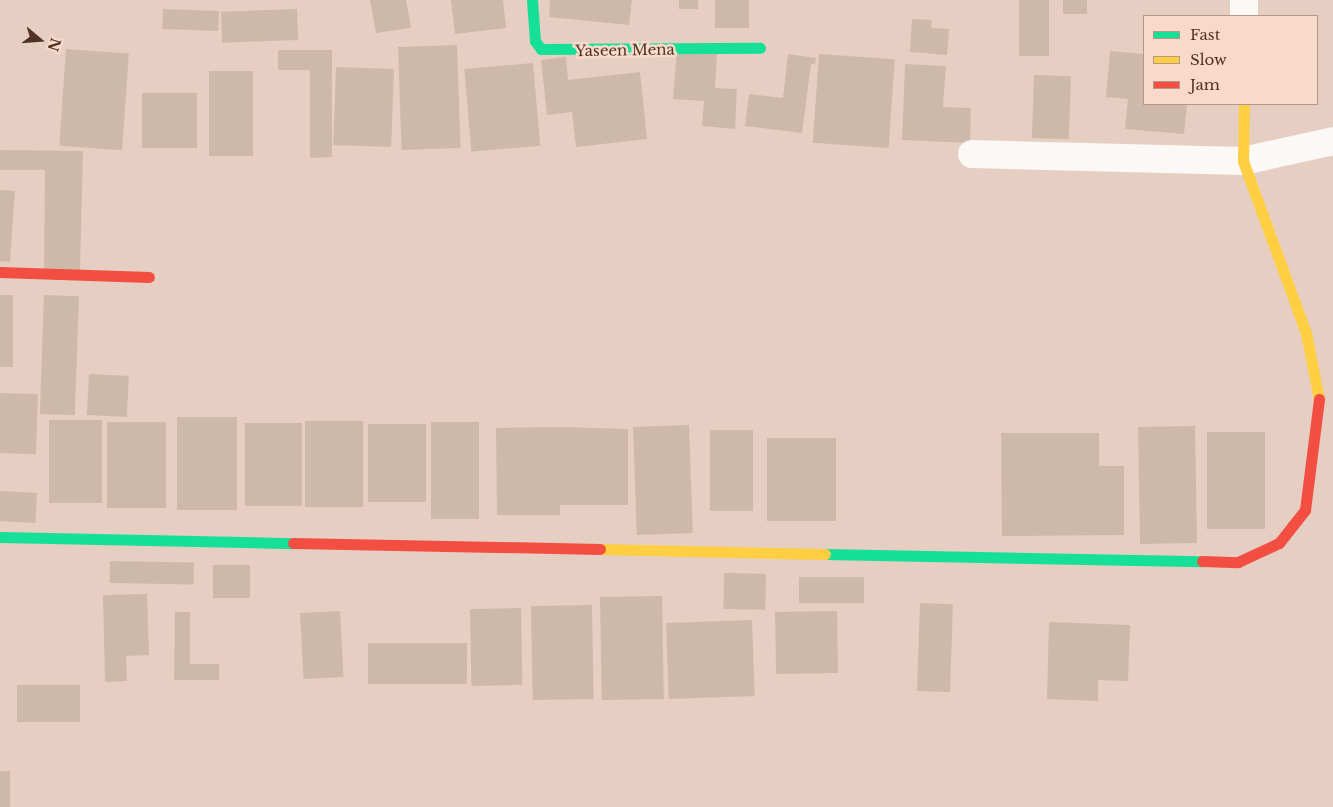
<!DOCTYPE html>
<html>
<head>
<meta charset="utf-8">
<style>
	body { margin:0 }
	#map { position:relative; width:1333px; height:807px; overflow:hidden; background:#e6cec2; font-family:"Libre Baskerville",serif }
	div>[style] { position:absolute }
	.building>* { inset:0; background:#ceb9a8; transform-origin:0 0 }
	.street>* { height:28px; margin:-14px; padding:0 14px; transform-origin:14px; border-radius:14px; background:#fbf8f6 }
	.fast>* { height:11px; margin:-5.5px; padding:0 5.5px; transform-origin:5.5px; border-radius:5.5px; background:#16e098 }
	.slow>* { height:11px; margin:-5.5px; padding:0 5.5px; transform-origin:5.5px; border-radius:5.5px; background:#ffcf43 }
	.jam>* { height:11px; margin:-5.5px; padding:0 5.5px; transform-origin:5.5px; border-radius:5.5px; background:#f24e42 }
	span { translate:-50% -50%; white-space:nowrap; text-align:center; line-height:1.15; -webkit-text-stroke:5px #f8dacb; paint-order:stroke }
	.street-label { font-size:15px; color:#503324 }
	.legend { position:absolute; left:1143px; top:15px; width:175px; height:90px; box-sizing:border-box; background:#f8dacb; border:1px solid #b59788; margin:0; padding:6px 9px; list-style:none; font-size:15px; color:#503324 }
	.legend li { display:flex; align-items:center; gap:10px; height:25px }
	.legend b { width:25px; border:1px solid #b59788 }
	.north { position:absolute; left:15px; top:15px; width:50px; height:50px; -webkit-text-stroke:4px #f8dacb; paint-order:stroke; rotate:108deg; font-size:14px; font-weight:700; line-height:20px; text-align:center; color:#503324 }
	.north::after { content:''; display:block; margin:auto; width:18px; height:22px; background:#503324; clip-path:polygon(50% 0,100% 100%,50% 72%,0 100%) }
</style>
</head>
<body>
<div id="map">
	<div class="building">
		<i style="clip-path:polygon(370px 0,406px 0,411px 28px,376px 33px)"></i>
		<i style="clip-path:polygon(451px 0,503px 0,506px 28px,455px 34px)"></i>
		<i style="clip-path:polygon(550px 0,632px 0,629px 25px,549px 17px)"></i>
		<i style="left:679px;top:0;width:19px;height:9px"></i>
		<i style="left:715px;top:0;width:34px;height:28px"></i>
		<i style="left:1019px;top:0;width:30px;height:56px"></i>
		<i style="left:1063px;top:0;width:24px;height:14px"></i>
		<i style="left:163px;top:9px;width:56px;height:20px;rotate:2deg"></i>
		<i style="left:297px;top:9px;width:31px;height:76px;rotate:88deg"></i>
		<i style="clip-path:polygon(912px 19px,932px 20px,931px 28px,949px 29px,947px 55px,910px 52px)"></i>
		<i style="left:457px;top:45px;width:103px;height:59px;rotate:88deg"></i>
		<i style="left:66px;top:49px;width:63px;height:97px;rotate:4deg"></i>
		<i style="clip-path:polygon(278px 50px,332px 50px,332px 157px,310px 158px,310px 70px,278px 70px)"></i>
		<i style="clip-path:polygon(677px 50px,717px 53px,715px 88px,737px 89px,735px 129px,702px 126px,704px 101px,673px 99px)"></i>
		<i style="clip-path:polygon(1110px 51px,1144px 54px,1144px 104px,1187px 104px,1184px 134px,1125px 129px,1128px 99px,1106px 97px)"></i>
		<i style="clip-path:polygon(788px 54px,816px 58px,815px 64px,811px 64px,802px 133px,745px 126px,749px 94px,783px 98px)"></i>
		<i style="left:819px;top:54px;width:76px;height:89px;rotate:4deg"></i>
		<i style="clip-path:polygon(566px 57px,568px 80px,640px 72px,647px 139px,576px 147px,572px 112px,547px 115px,541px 60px)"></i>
		<i style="left:533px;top:63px;width:83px;height:69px;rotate:85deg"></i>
		<i style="clip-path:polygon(905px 64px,946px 66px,943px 107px,971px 108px,970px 143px,902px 140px)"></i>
		<i style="left:336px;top:67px;width:58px;height:78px;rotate:2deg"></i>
		<i style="left:209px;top:71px;width:44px;height:85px"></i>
		<i style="left:1034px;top:75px;width:37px;height:63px;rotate:2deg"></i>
		<i style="left:197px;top:93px;width:55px;height:55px;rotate:90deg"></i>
		<i style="clip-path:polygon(0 150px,83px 151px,80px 270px,44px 270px,45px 170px,0 170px)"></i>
		<i style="left:0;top:190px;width:15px;height:71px;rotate:4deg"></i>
		<i style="left:0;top:295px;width:13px;height:72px"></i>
		<i style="left:44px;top:295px;width:35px;height:119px;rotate:2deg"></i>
		<i style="left:89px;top:374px;width:40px;height:41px;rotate:3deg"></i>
		<i style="left:0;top:393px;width:38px;height:60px;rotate:2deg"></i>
		<i style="left:177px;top:417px;width:60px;height:93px"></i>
		<i style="left:49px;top:420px;width:53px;height:83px"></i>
		<i style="left:305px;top:421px;width:58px;height:86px"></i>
		<i style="left:107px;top:422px;width:59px;height:86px"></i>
		<i style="left:431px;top:422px;width:48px;height:97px"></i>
		<i style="left:245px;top:423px;width:57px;height:83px"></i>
		<i style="left:368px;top:424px;width:58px;height:78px"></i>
		<i style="left:689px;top:425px;width:108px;height:56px;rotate:88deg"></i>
		<i style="left:1195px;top:426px;width:117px;height:57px;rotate:89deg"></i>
		<i style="clip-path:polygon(560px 427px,628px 429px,628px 505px,560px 505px,560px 515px,497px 515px,496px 428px)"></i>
		<i style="left:710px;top:430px;width:43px;height:81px"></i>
		<i style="left:1207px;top:432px;width:58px;height:97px"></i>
		<i style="clip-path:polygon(1001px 433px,1099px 433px,1099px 466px,1124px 466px,1124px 535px,1002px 536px)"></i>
		<i style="left:767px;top:438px;width:69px;height:83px"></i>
		<i style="left:0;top:491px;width:37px;height:30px;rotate:3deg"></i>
		<i style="left:110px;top:561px;width:84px;height:22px;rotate:1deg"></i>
		<i style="left:213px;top:565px;width:37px;height:33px"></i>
		<i style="left:724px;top:573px;width:42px;height:36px;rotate:1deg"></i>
		<i style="left:799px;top:577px;width:65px;height:26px"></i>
		<i style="clip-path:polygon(147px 594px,149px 655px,126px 656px,127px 681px,105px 682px,103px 595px)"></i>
		<i style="left:662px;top:596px;width:103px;height:62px;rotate:89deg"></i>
		<i style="left:920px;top:603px;width:33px;height:88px;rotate:2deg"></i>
		<i style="left:592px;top:605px;width:94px;height:61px;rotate:89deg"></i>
		<i style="left:521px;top:608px;width:77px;height:51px;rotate:89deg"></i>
		<i style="left:340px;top:611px;width:66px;height:40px;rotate:87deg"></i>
		<i style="left:837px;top:611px;width:62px;height:62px;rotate:89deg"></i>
		<i style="clip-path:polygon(175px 612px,190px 612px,190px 664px,219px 664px,219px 680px,174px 680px)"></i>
		<i style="left:752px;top:620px;width:76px;height:86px;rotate:88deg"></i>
		<i style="clip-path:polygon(1049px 622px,1130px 625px,1128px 681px,1098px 680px,1098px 701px,1047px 699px)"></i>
		<i style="left:368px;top:643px;width:99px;height:41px"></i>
		<i style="left:80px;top:685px;width:37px;height:63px;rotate:90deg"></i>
		<i style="left:0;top:771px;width:10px;height:36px"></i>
	</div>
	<div class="street">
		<i style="left:1244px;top:16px;width:16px;rotate:-90deg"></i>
		<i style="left:972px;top:154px;width:271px;rotate:1.5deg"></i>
		<i style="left:1243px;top:161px;width:92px;rotate:-12.5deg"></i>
	</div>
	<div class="fast">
		<i style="left:532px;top:0;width:41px;rotate:85.8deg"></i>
		<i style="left:535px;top:41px;width:10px;rotate:53deg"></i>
		<i style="left:541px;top:49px;width:219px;rotate:-0.3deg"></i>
		<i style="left:0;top:537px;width:293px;rotate:1.2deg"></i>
		<i style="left:825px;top:554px;width:377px;rotate:1.1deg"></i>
	</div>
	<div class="slow">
		<i style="left:1244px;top:104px;width:57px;rotate:91deg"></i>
		<i style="left:1243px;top:161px;width:183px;rotate:69.9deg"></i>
		<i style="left:1306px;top:333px;width:67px;rotate:78.9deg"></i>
		<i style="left:600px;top:549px;width:225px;rotate:1.3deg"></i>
	</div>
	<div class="jam">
		<i style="left:0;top:272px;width:149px;rotate:1.9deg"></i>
		<i style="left:293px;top:543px;width:307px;rotate:1.1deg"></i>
		<i style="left:1202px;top:561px;width:36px;rotate:2deg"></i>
		<i style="left:1238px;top:562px;width:45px;rotate:-24.9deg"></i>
		<i style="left:1279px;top:543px;width:42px;rotate:-51.8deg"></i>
		<i style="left:1305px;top:510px;width:112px;rotate:-82.8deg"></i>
	</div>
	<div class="street-label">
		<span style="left:625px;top:50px;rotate:-1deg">Yaseen Mena</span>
	</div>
	<ul class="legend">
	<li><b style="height:6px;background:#16e098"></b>Fast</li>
	<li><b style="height:6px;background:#ffcf43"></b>Slow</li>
	<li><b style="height:6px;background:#f24e42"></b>Jam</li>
	</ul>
	<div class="north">N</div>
</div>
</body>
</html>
